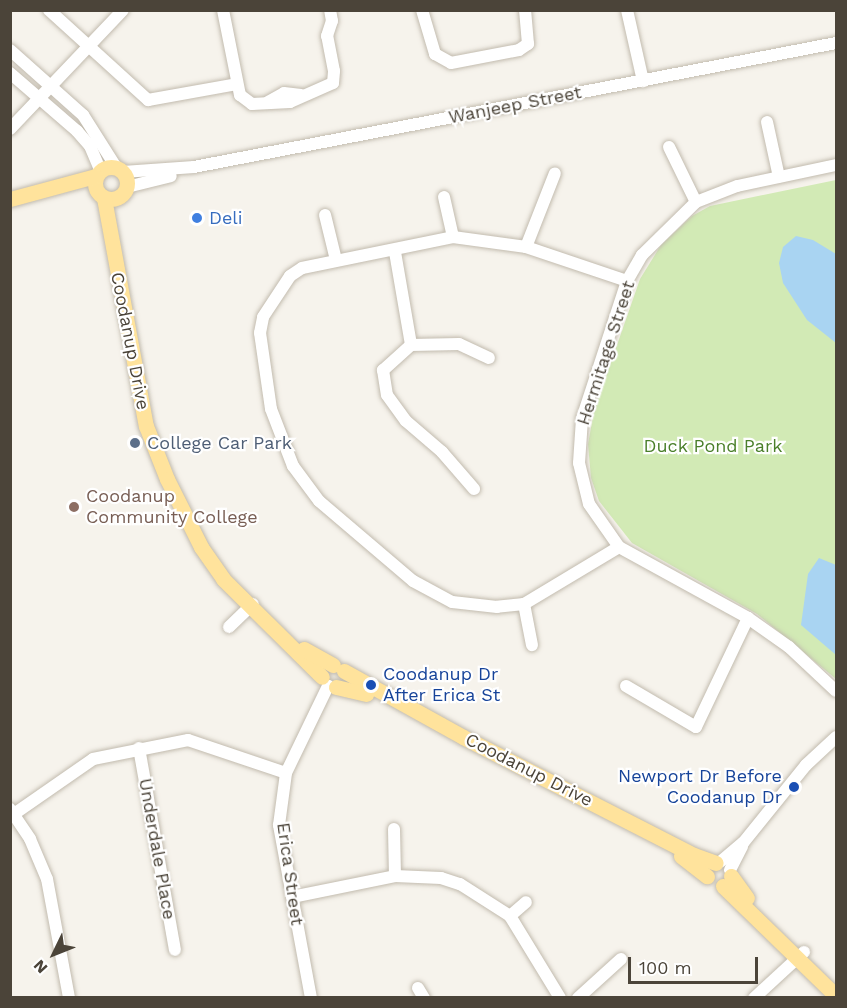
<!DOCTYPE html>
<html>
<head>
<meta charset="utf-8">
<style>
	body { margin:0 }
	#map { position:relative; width:847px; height:1008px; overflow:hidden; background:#f6f3ec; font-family:"Work Sans",sans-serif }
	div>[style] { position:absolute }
	.green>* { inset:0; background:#d2eab5 }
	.water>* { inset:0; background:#a9d4f2 }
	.roads { filter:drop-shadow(0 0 2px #c2bbae) drop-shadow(0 0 2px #c2bbae) }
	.minor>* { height:12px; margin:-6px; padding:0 6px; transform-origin:6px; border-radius:6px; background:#fff }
	.major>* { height:15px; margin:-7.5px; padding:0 7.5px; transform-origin:7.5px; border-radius:7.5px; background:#ffe39c }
	.major>.ring { margin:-7.5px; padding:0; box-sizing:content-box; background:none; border:15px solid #ffe39c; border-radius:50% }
	.dots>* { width:16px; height:16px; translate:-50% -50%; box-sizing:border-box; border:3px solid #fff; border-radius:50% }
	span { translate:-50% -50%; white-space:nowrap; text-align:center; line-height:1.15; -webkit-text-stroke:4.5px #fff; paint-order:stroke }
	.street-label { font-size:18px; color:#4b4439 }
	.shop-label { font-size:18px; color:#366cbe }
	.left { translate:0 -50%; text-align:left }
	.service-label { font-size:18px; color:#4e5e75 }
	.park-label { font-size:18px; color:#4a7f2a }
	.education-label { font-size:18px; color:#785e54 }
	.transit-label { font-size:18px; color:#164399 }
	.right { translate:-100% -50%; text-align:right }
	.frame { position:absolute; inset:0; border:12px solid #4b4439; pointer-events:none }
	.north { position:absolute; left:24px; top:924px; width:60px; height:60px; -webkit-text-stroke:4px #fff; paint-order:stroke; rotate:227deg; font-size:16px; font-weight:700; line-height:24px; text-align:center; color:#4b4439 }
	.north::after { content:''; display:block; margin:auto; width:21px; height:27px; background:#4b4439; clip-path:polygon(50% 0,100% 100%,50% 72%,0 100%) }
	.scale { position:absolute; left:628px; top:957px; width:130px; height:27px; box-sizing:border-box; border:3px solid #4b4439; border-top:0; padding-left:8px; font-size:18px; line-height:21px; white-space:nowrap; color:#4b4439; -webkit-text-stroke:4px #fff; paint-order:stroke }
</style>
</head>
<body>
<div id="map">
	<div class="green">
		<i style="clip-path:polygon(836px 180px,836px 679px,757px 614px,632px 543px,599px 501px,591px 478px,588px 444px,594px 411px,640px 279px,661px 245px,692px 216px,710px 206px)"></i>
	</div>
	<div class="water">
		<i style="clip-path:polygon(796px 236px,813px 240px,836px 254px,836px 343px,807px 320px,783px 283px,779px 263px,783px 247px)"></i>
		<i style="clip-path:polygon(819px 558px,836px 565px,836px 655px,801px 625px,808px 574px)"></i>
	</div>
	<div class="roads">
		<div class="minor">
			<i style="left:49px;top:10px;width:134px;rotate:42.3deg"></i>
			<i style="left:148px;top:100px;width:90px;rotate:-10.2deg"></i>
			<i style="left:223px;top:10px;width:87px;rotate:78.7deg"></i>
			<i style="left:240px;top:95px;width:15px;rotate:37deg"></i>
			<i style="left:252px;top:104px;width:38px;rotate:-3deg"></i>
			<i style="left:290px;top:102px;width:47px;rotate:-23.8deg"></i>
			<i style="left:333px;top:83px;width:12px;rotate:-85deg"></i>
			<i style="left:334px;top:71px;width:36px;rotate:-101deg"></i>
			<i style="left:327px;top:36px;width:16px;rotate:-72deg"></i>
			<i style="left:332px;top:21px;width:11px;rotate:-100deg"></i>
			<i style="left:422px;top:10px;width:46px;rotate:73.5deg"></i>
			<i style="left:435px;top:54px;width:18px;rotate:29deg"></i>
			<i style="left:451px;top:63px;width:69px;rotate:-10.8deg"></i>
			<i style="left:519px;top:50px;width:11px;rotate:-34deg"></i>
			<i style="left:528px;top:44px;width:34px;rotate:-95deg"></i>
			<i style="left:627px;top:10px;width:73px;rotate:77.3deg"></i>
			<i style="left:10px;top:50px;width:98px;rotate:41.7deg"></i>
			<i style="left:83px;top:115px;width:62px;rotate:57.6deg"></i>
			<i style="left:10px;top:73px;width:89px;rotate:40.9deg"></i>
			<i style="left:77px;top:131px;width:20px;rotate:49deg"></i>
			<i style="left:90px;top:146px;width:26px;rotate:67deg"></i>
			<i style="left:268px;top:102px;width:18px;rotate:-29deg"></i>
			<i style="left:284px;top:93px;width:17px;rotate:7deg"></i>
			<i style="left:767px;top:122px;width:56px;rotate:77.7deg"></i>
			<i style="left:10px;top:129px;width:164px;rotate:-46.5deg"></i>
			<i style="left:669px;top:147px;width:61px;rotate:63.9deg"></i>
			<i style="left:836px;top:165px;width:101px;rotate:168deg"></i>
			<i style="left:737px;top:186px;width:44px;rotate:158.7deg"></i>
			<i style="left:696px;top:202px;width:76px;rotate:135.5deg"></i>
			<i style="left:642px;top:255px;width:30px;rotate:120deg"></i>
			<i style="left:627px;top:281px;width:145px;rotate:108.1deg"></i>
			<i style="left:582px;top:419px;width:44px;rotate:93.9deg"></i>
			<i style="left:579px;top:463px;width:42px;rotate:76.3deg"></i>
			<i style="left:589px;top:504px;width:52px;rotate:55.1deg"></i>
			<i style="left:619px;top:547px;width:147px;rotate:28.8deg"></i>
			<i style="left:748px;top:618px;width:50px;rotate:35.3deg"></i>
			<i style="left:789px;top:647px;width:64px;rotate:43.1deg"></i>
			<i style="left:123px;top:172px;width:71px;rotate:-4deg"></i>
			<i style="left:194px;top:167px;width:654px;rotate:-10.93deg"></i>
			<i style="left:127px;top:187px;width:45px;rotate:-14deg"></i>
			<i style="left:444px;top:197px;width:41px;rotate:77.3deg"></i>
			<i style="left:325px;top:215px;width:46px;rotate:76.3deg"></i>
			<i style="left:526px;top:247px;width:79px;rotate:-68.6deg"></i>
			<i style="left:395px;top:252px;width:94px;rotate:80.2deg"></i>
			<i style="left:411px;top:345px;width:48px;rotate:-1.2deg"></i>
			<i style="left:459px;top:344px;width:33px;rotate:25deg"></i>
			<i style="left:411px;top:345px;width:38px;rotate:138deg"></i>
			<i style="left:383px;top:370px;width:25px;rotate:81deg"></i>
			<i style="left:387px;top:395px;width:32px;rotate:54deg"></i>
			<i style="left:406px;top:421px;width:48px;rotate:40.7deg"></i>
			<i style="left:442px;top:452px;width:49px;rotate:49.1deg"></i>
			<i style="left:619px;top:547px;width:111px;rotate:149deg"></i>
			<i style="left:524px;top:604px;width:27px;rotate:174deg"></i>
			<i style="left:497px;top:607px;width:45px;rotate:-173.7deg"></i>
			<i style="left:452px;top:602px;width:44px;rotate:-151.7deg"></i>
			<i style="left:413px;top:581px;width:123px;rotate:-139.6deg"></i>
			<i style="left:319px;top:501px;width:44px;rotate:-126.6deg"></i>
			<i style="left:293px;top:466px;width:61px;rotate:-111.1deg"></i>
			<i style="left:271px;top:409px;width:77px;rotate:-98.2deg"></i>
			<i style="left:260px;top:333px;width:16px;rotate:-79deg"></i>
			<i style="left:263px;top:317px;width:49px;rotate:-56.6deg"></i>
			<i style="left:290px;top:276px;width:14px;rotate:-34deg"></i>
			<i style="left:302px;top:268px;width:154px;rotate:-11.6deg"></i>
			<i style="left:453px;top:237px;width:74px;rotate:7.8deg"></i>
			<i style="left:526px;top:247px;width:107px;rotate:18.6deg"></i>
			<i style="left:524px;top:604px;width:42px;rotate:79deg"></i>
			<i style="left:229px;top:627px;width:33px;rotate:-44deg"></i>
			<i style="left:626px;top:686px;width:81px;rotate:30.4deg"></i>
			<i style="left:696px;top:727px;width:121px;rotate:-64.5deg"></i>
			<i style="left:139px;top:748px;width:205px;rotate:79.9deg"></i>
			<i style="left:10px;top:809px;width:36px;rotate:56deg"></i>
			<i style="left:30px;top:839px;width:43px;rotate:67deg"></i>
			<i style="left:47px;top:879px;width:121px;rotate:79.5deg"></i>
			<i style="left:14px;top:814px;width:96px;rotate:-34.8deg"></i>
			<i style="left:93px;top:759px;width:97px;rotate:-11.3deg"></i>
			<i style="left:188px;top:740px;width:103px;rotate:18.6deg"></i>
			<i style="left:394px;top:829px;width:47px;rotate:88.8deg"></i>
			<i style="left:720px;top:862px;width:30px;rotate:-40deg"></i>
			<i style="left:743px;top:843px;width:100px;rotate:-51.1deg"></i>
			<i style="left:806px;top:765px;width:41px;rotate:-43deg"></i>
			<i style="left:730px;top:870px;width:27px;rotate:-63deg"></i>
			<i style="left:292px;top:897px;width:105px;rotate:-11.5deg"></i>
			<i style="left:395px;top:876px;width:46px;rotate:2.5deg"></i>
			<i style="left:441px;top:878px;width:20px;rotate:18deg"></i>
			<i style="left:460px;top:884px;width:59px;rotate:32.6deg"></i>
			<i style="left:510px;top:916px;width:96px;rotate:58.6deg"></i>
			<i style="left:510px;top:916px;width:21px;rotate:-41deg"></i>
			<i style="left:418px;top:988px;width:12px;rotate:59deg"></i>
			<i style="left:311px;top:998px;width:176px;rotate:-100.5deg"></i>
			<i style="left:279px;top:825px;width:52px;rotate:-82.3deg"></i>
			<i style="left:286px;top:773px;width:97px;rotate:-64.2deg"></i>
			<i style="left:578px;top:998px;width:58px;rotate:-42.2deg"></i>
			<i style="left:754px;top:998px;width:68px;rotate:-42.6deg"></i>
		</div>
		<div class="major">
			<i class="ring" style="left:95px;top:167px;width:17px;height:17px"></i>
			<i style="left:104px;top:198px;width:232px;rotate:79.6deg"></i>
			<i style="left:146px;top:426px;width:57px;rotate:68.4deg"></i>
			<i style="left:167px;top:479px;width:76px;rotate:63.4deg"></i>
			<i style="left:201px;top:547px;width:39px;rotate:55deg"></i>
			<i style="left:223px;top:579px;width:139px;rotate:44.7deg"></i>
			<i style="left:10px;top:199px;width:88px;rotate:-15.1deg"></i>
			<i style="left:304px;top:649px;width:33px;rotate:29deg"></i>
			<i style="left:344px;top:671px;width:136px;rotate:29deg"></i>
			<i style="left:463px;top:737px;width:259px;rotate:27.1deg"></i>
			<i style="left:694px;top:855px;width:23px;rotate:20deg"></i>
			<i style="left:336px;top:687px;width:31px;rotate:13deg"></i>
			<i style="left:681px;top:856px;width:33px;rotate:38deg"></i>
			<i style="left:731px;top:876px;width:27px;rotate:54deg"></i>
			<i style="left:723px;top:886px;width:158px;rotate:44.2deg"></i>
		</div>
	</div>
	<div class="dots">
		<i style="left:197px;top:218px;background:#3f7fe0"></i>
		<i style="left:135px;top:443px;background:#5c6f8a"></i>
		<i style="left:74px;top:507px;background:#8d6e63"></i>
		<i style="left:371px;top:685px;background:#1a4fb4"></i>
		<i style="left:794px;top:787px;background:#1a4fb4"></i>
	</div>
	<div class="street-label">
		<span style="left:515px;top:105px;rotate:-11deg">Wanjeep Street</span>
		<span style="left:130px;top:341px;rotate:79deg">Coodanup Drive</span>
		<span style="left:606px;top:353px;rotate:-72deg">Hermitage Street</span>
		<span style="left:529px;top:770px;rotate:27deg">Coodanup Drive</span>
		<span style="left:157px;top:849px;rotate:80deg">Underdale Place</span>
		<span style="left:290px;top:874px;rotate:82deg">Erica Street</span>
	</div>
	<div class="shop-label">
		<span class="left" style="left:209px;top:218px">Deli</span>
	</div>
	<div class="service-label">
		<span class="left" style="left:147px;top:443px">College Car Park</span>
	</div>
	<div class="park-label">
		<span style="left:713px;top:446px">Duck Pond Park</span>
	</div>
	<div class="education-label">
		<span class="left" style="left:86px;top:507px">Coodanup<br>Community College</span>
	</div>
	<div class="transit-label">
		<span class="left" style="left:383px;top:685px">Coodanup Dr<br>After Erica St</span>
		<span class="right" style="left:782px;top:787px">Newport Dr Before<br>Coodanup Dr</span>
	</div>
	<div class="frame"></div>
	<div class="north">N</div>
	<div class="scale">100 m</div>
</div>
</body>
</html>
